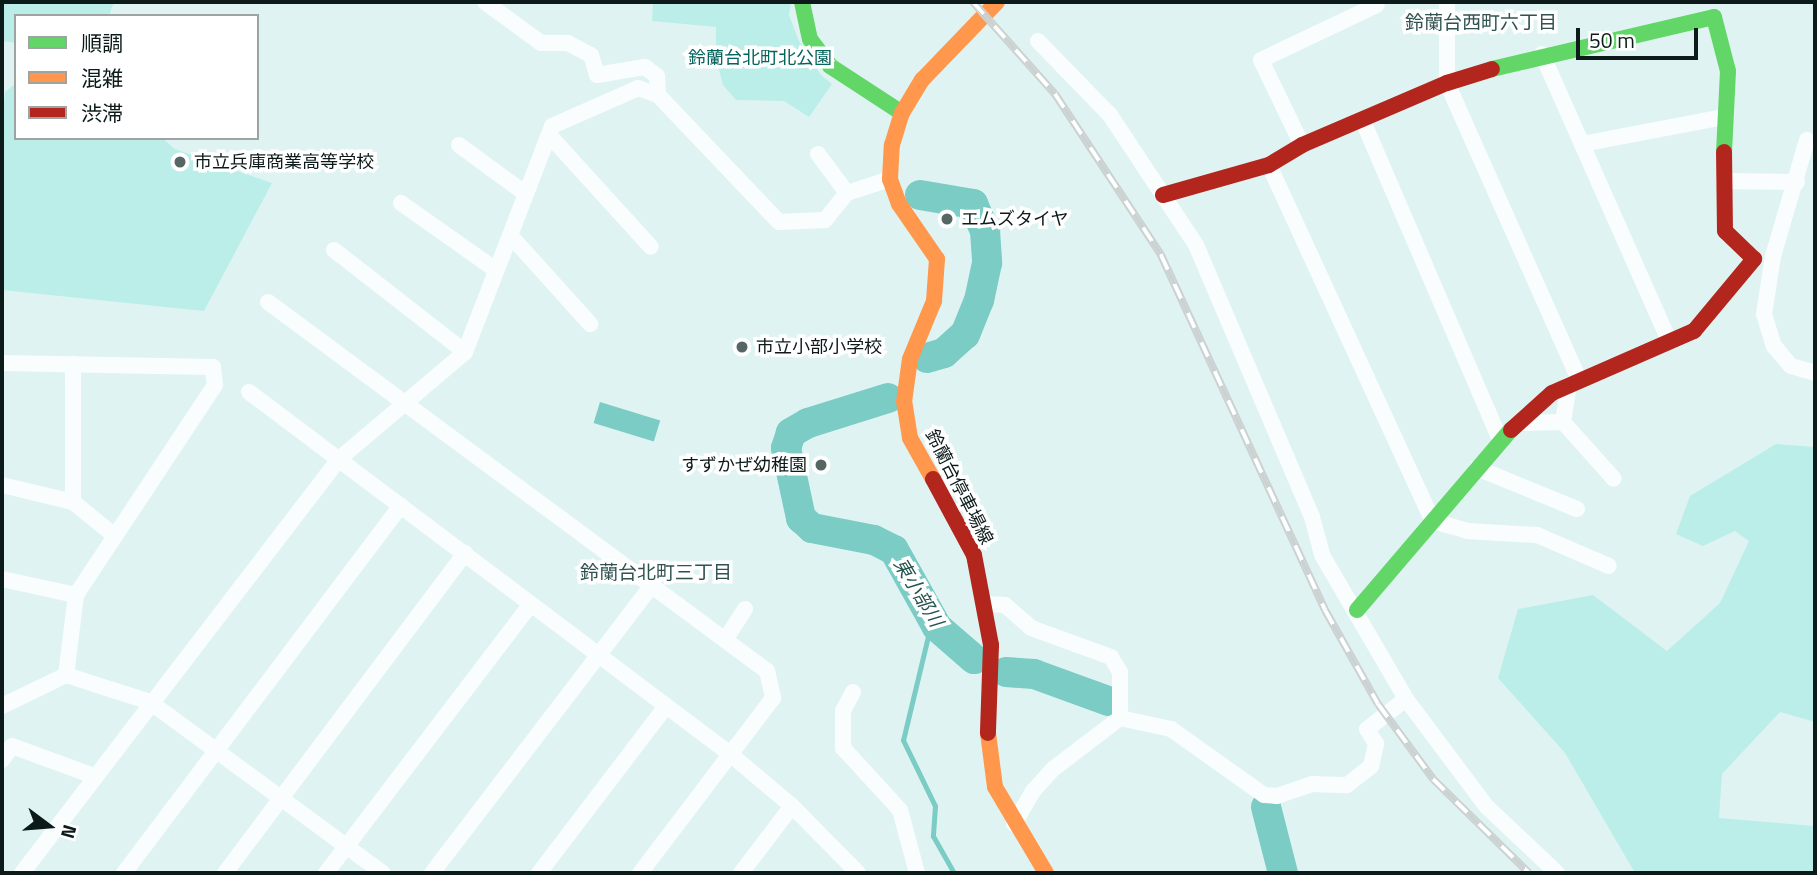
<!DOCTYPE html>
<html>
<head>
<meta charset="utf-8">
<style>
	body { margin:0 }
	#map { position:relative; width:1817px; height:875px; overflow:hidden; background:#dff4f2; font-family:"Titillium Web","Noto Sans JP",sans-serif }
	div>[style] { position:absolute }
	.green>* { inset:0; background:#bceee9 }
	.water>* { inset:0; background:#7accc4; transform-origin:0 0 }
	.stream>* { height:5px; margin:-2.5px; padding:0 2.5px; transform-origin:2.5px; border-radius:2.5px; background:#7accc4 }
	.river>* { height:30px; margin:-15px; padding:0 15px; transform-origin:15px; border-radius:15px; background:#7accc4 }
	.street>* { height:16px; margin:-8px; padding:0 8px; transform-origin:8px; border-radius:8px; background:#fafdfd }
	.fast>* { height:16px; margin:-8px; padding:0 8px; transform-origin:8px; border-radius:8px; background:#63d668 }
	.slow>* { height:16px; margin:-8px; padding:0 8px; transform-origin:8px; border-radius:8px; background:#ff974d }
	.jam>* { height:16px; margin:-8px; padding:0 8px; transform-origin:8px; border-radius:8px; background:#b3261e }
	.rail>* { height:8px; margin-top:-4px; transform-origin:0; background:repeating-linear-gradient(90deg,#fff 0 16px,#ccd2d2 0 32px); box-sizing:border-box; border-block:2px solid #ccd2d2 }
	.dots>* { width:19px; height:19px; translate:-50% -50%; box-sizing:border-box; border:4px solid #fff; border-radius:50% }
	span { translate:-50% -50%; white-space:nowrap; text-align:center; line-height:1.15; -webkit-text-stroke:7px #fff; paint-order:stroke }
	.park-label { font-size:18px; color:#05645d }
	.poi-label { font-size:18px; color:#0c1a19 }
	.left { translate:0 -50%; text-align:left }
	.right { translate:-100% -50%; text-align:right }
	.street-label { font-size:18px; color:#0c1a19 }
	.neighbourhood-label { font-size:19px; color:#30534f }
	.water-label { font-size:19px; color:#265450; font-style:italic }
	.frame { position:absolute; inset:0; border:4px solid #0c1a19; pointer-events:none }
	.legend { position:absolute; left:14px; top:14px; width:245px; height:126px; box-sizing:border-box; background:#fff; border:2px solid #9ea3a3; margin:0; padding:9px 12px; list-style:none; font-size:21px; color:#0c1a19 }
	.legend li { display:flex; align-items:center; gap:14px; height:35px }
	.legend b { width:35px; border:2px solid #9ea3a3 }
	.north { position:absolute; left:14px; top:791px; width:70px; height:70px; -webkit-text-stroke:5px #fff; paint-order:stroke; rotate:106deg; font-size:19px; font-weight:700; line-height:28px; text-align:center; color:#0c1a19 }
	.north::after { content:''; display:block; margin:auto; width:24px; height:32px; background:#0c1a19; clip-path:polygon(50% 0,100% 100%,50% 72%,0 100%) }
	.scale { position:absolute; left:1576px; top:28px; width:122px; height:32px; box-sizing:border-box; border:4px solid #0c1a19; border-top:0; padding-left:9px; font-size:21px; line-height:24px; white-space:nowrap; color:#0c1a19; -webkit-text-stroke:5px #fff; paint-order:stroke }
</style>
</head>
<body>
<div id="map">
	<div class="green">
		<i style="clip-path:polygon(2px 2px,114px 2px,109px 16px,16px 16px,16px 43px,2px 41px)"></i>
		<i style="clip-path:polygon(653px 2px,791px 2px,789px 15px,799px 41px,821px 75px,832px 84px,809px 117px,784px 101px,736px 100px,723px 85px,716px 59px,716px 27px,652px 21px)"></i>
		<i style="clip-path:polygon(16px 83px,16px 138px,162px 138px,175px 149px,272px 183px,204px 311px,2px 290px,2px 122px,5px 92px)"></i>
		<i style="clip-path:polygon(1776px 444px,1815px 447px,1815px 722px,1780px 712px,1722px 774px,1719px 818px,1815px 826px,1815px 873px,1635px 873px,1565px 753px,1498px 678px,1518px 609px,1593px 595px,1667px 651px,1720px 603px,1749px 541px,1735px 531px,1703px 546px,1676px 534px,1690px 496px)"></i>
	</div>
	<div class="water">
		<i style="left:600px;top:402px;width:63px;height:22px;rotate:17deg"></i>
	</div>
	<div class="stream">
		<i style="left:928px;top:609px;width:23px;rotate:88deg"></i>
		<i style="left:929px;top:632px;width:111px;rotate:103.5deg"></i>
		<i style="left:903px;top:740px;width:73px;rotate:64.1deg"></i>
		<i style="left:935px;top:806px;width:30px;rotate:94deg"></i>
		<i style="left:933px;top:836px;width:43px;rotate:60.4deg"></i>
	</div>
	<div class="river">
		<i style="left:920px;top:195px;width:54px;rotate:9.6deg"></i>
		<i style="left:973px;top:204px;width:30px;rotate:66deg"></i>
		<i style="left:985px;top:231px;width:32px;rotate:86deg"></i>
		<i style="left:987px;top:263px;width:38px;rotate:102deg"></i>
		<i style="left:979px;top:300px;width:37px;rotate:112deg"></i>
		<i style="left:965px;top:334px;width:28px;rotate:138deg"></i>
		<i style="left:944px;top:353px;width:18px;rotate:164deg"></i>
		<i style="left:888px;top:398px;width:84px;rotate:162.6deg"></i>
		<i style="left:808px;top:423px;width:20px;rotate:150deg"></i>
		<i style="left:791px;top:433px;width:16px;rotate:108deg"></i>
		<i style="left:786px;top:448px;width:72px;rotate:77.9deg"></i>
		<i style="left:801px;top:518px;width:15px;rotate:42deg"></i>
		<i style="left:812px;top:528px;width:63px;rotate:11deg"></i>
		<i style="left:874px;top:540px;width:22px;rotate:27deg"></i>
		<i style="left:894px;top:550px;width:88px;rotate:60.8deg"></i>
		<i style="left:937px;top:627px;width:49px;rotate:40.9deg"></i>
		<i style="left:1006px;top:672px;width:28px;rotate:4deg"></i>
		<i style="left:1034px;top:674px;width:79px;rotate:20deg"></i>
		<i style="left:1266px;top:807px;width:68px;rotate:75.6deg"></i>
	</div>
	<div class="street">
		<i style="left:485px;top:2px;width:69px;rotate:36.2deg"></i>
		<i style="left:541px;top:43px;width:27px"></i>
		<i style="left:568px;top:43px;width:26px;rotate:28deg"></i>
		<i style="left:591px;top:55px;width:21px;rotate:73deg"></i>
		<i style="left:597px;top:75px;width:49px;rotate:-9.5deg"></i>
		<i style="left:645px;top:67px;width:15px;rotate:37deg"></i>
		<i style="left:657px;top:76px;width:19px;rotate:87deg"></i>
		<i style="left:1447px;top:2px;width:81px;rotate:90deg"></i>
		<i style="left:1447px;top:83px;width:324px;rotate:66deg"></i>
		<i style="left:1038px;top:41px;width:103px;rotate:45.8deg"></i>
		<i style="left:1110px;top:115px;width:156px;rotate:56.5deg"></i>
		<i style="left:1196px;top:245px;width:296px;rotate:66.9deg"></i>
		<i style="left:1312px;top:517px;width:39px;rotate:75deg"></i>
		<i style="left:1322px;top:555px;width:167px;rotate:59.7deg"></i>
		<i style="left:1406px;top:699px;width:134px;rotate:53.2deg"></i>
		<i style="left:1486px;top:806px;width:98px;rotate:43.3deg"></i>
		<i style="left:1542px;top:54px;width:314px;rotate:66.1deg"></i>
		<i style="left:1362px;top:119px;width:349px;rotate:66.7deg"></i>
		<i style="left:549px;top:135px;width:151px;rotate:47.7deg"></i>
		<i style="left:1807px;top:140px;width:121px;rotate:106.3deg"></i>
		<i style="left:1773px;top:256px;width:59px;rotate:98.8deg"></i>
		<i style="left:1764px;top:314px;width:34px;rotate:73deg"></i>
		<i style="left:1774px;top:346px;width:26px;rotate:50deg"></i>
		<i style="left:1791px;top:366px;width:25px;rotate:16deg"></i>
		<i style="left:1582px;top:144px;width:145px;rotate:-10.8deg"></i>
		<i style="left:459px;top:145px;width:83px;rotate:36.2deg"></i>
		<i style="left:1302px;top:145px;width:94px;rotate:-115.8deg"></i>
		<i style="left:1261px;top:60px;width:128px;rotate:-25.4deg"></i>
		<i style="left:818px;top:154px;width:49px;rotate:53.4deg"></i>
		<i style="left:1269px;top:165px;width:392px;rotate:65.3deg"></i>
		<i style="left:1433px;top:521px;width:35px;rotate:16deg"></i>
		<i style="left:1467px;top:531px;width:70px;rotate:3.3deg"></i>
		<i style="left:1537px;top:535px;width:78px;rotate:23.3deg"></i>
		<i style="left:1724px;top:181px;width:73px;rotate:0.8deg"></i>
		<i style="left:401px;top:203px;width:116px;rotate:35.2deg"></i>
		<i style="left:510px;top:235px;width:120px;rotate:48deg"></i>
		<i style="left:334px;top:250px;width:166px;rotate:37.9deg"></i>
		<i style="left:268px;top:302px;width:621px;rotate:36.48deg"></i>
		<i style="left:767px;top:671px;width:28px;rotate:77deg"></i>
		<i style="left:773px;top:698px;width:220px;rotate:127.2deg"></i>
		<i style="left:2px;top:363px;width:211px;rotate:1.1deg"></i>
		<i style="left:213px;top:367px;width:18px;rotate:84deg"></i>
		<i style="left:215px;top:385px;width:252px;rotate:123.5deg"></i>
		<i style="left:76px;top:595px;width:81px;rotate:97.1deg"></i>
		<i style="left:73px;top:364px;width:138px;rotate:90deg"></i>
		<i style="left:249px;top:392px;width:601px;rotate:36.95deg"></i>
		<i style="left:729px;top:753px;width:82px;rotate:40.1deg"></i>
		<i style="left:792px;top:806px;width:94px;rotate:45.4deg"></i>
		<i style="left:1563px;top:422px;width:38px;rotate:-81deg"></i>
		<i style="left:1519px;top:423px;width:44px;rotate:-1.3deg"></i>
		<i style="left:1563px;top:422px;width:76px;rotate:48.2deg"></i>
		<i style="left:1477px;top:468px;width:108px;rotate:22.3deg"></i>
		<i style="left:2px;top:485px;width:73px;rotate:13.5deg"></i>
		<i style="left:73px;top:502px;width:54px;rotate:39deg"></i>
		<i style="left:2px;top:579px;width:76px;rotate:12.2deg"></i>
		<i style="left:986px;top:604px;width:19px;rotate:3deg"></i>
		<i style="left:1005px;top:605px;width:35px;rotate:41deg"></i>
		<i style="left:1031px;top:628px;width:85px;rotate:19.9deg"></i>
		<i style="left:1111px;top:657px;width:17px;rotate:59deg"></i>
		<i style="left:1120px;top:672px;width:46px;rotate:90deg"></i>
		<i style="left:1120px;top:718px;width:84px;rotate:142.7deg"></i>
		<i style="left:1053px;top:769px;width:30px;rotate:132deg"></i>
		<i style="left:1033px;top:791px;width:38px;rotate:120deg"></i>
		<i style="left:725px;top:640px;width:37px;rotate:-57deg"></i>
		<i style="left:853px;top:692px;width:21px;rotate:118deg"></i>
		<i style="left:843px;top:711px;width:37px;rotate:90deg"></i>
		<i style="left:843px;top:748px;width:84px;rotate:47.4deg"></i>
		<i style="left:900px;top:810px;width:65px;rotate:74.9deg"></i>
		<i style="left:2px;top:706px;width:71px;rotate:-25.8deg"></i>
		<i style="left:66px;top:675px;width:88px;rotate:17.8deg"></i>
		<i style="left:150px;top:702px;width:289px;rotate:36.3deg"></i>
		<i style="left:1120px;top:718px;width:52px;rotate:12.2deg"></i>
		<i style="left:1171px;top:729px;width:114px;rotate:35.4deg"></i>
		<i style="left:1264px;top:795px;width:13px;rotate:4deg"></i>
		<i style="left:1277px;top:796px;width:37px;rotate:-19deg"></i>
		<i style="left:1312px;top:784px;width:35px;rotate:2deg"></i>
		<i style="left:1347px;top:785px;width:31px;rotate:-38deg"></i>
		<i style="left:1371px;top:766px;width:23px;rotate:-77deg"></i>
		<i style="left:1376px;top:744px;width:17px;rotate:-121deg"></i>
		<i style="left:1367px;top:729px;width:49px;rotate:-37.6deg"></i>
		<i style="left:2px;top:760px;width:17px;rotate:-54deg"></i>
		<i style="left:12px;top:746px;width:87px;rotate:20.1deg"></i>
		<i style="left:22px;top:873px;width:521px;rotate:-52.56deg"></i>
		<i style="left:339px;top:459px;width:165px;rotate:-40.3deg"></i>
		<i style="left:465px;top:352px;width:242px;rotate:-68.9deg"></i>
		<i style="left:552px;top:126px;width:94px;rotate:-23.8deg"></i>
		<i style="left:638px;top:88px;width:21px;rotate:19deg"></i>
		<i style="left:658px;top:95px;width:175px;rotate:46.4deg"></i>
		<i style="left:779px;top:222px;width:46px;rotate:-2.5deg"></i>
		<i style="left:825px;top:220px;width:35px;rotate:-51deg"></i>
		<i style="left:847px;top:193px;width:45px;rotate:-18deg"></i>
		<i style="left:124px;top:873px;width:460px;rotate:-53deg"></i>
		<i style="left:225px;top:873px;width:400px;rotate:-53.1deg"></i>
		<i style="left:326px;top:873px;width:338px;rotate:-52.7deg"></i>
		<i style="left:432px;top:873px;width:362px;rotate:-52.6deg"></i>
		<i style="left:539px;top:873px;width:210px;rotate:-52.7deg"></i>
		<i style="left:741px;top:873px;width:84px;rotate:-52.7deg"></i>
	</div>
	<div class="fast">
		<i style="left:802px;top:2px;width:38px;rotate:78deg"></i>
		<i style="left:810px;top:39px;width:34px;rotate:53deg"></i>
		<i style="left:830px;top:66px;width:86px;rotate:33.1deg"></i>
		<i style="left:1492px;top:69px;width:228px;rotate:-13.2deg"></i>
		<i style="left:1714px;top:17px;width:56px;rotate:75.5deg"></i>
		<i style="left:1728px;top:71px;width:81px;rotate:92.8deg"></i>
		<i style="left:1357px;top:610px;width:237px;rotate:-49.5deg"></i>
	</div>
	<div class="slow">
		<i style="left:933px;top:479px;width:47px;rotate:-119.3deg"></i>
		<i style="left:910px;top:438px;width:36px;rotate:-99deg"></i>
		<i style="left:904px;top:402px;width:43px;rotate:-82.1deg"></i>
		<i style="left:910px;top:359px;width:63px;rotate:-67.5deg"></i>
		<i style="left:934px;top:301px;width:42px;rotate:-85.9deg"></i>
		<i style="left:937px;top:259px;width:67px;rotate:-124.6deg"></i>
		<i style="left:899px;top:204px;width:27px;rotate:-110deg"></i>
		<i style="left:890px;top:179px;width:34px;rotate:-87deg"></i>
		<i style="left:892px;top:145px;width:34px;rotate:-73deg"></i>
		<i style="left:902px;top:113px;width:39px;rotate:-59deg"></i>
		<i style="left:922px;top:80px;width:108px;rotate:-46.1deg"></i>
		<i style="left:988px;top:733px;width:54px;rotate:82.6deg"></i>
		<i style="left:995px;top:787px;width:100px;rotate:59.3deg"></i>
	</div>
	<div class="jam">
		<i style="left:1163px;top:195px;width:110px;rotate:-15.8deg"></i>
		<i style="left:1269px;top:165px;width:39px;rotate:-31deg"></i>
		<i style="left:1302px;top:145px;width:158px;rotate:-23.2deg"></i>
		<i style="left:1447px;top:83px;width:47px;rotate:-17.3deg"></i>
		<i style="left:1511px;top:430px;width:55px;rotate:-42.1deg"></i>
		<i style="left:1552px;top:393px;width:155px;rotate:-23.6deg"></i>
		<i style="left:1694px;top:331px;width:94px;rotate:-50.2deg"></i>
		<i style="left:1754px;top:259px;width:40px;rotate:-136deg"></i>
		<i style="left:1725px;top:231px;width:79px;rotate:-90.7deg"></i>
		<i style="left:933px;top:479px;width:86px;rotate:61.7deg"></i>
		<i style="left:974px;top:555px;width:92px;rotate:79.3deg"></i>
		<i style="left:991px;top:645px;width:88px;rotate:92deg"></i>
	</div>
	<div class="rail">
		<i style="left:973px;top:2px;width:123px;rotate:48.3deg"></i>
		<i style="left:1055px;top:94px;width:193px;rotate:56.6deg"></i>
		<i style="left:1161px;top:255px;width:391px;rotate:65.2deg"></i>
		<i style="left:1325px;top:610px;width:108px;rotate:60.6deg"></i>
		<i style="left:1378px;top:704px;width:93px;rotate:53.7deg"></i>
		<i style="left:1433px;top:779px;width:134px;rotate:44.4deg"></i>
	</div>
	<div class="dots">
		<i style="left:180px;top:162px;background:#566665"></i>
		<i style="left:947px;top:219px;background:#566665"></i>
		<i style="left:742px;top:347px;background:#566665"></i>
		<i style="left:821px;top:465px;background:#566665"></i>
	</div>
	<div class="park-label">
		<span style="left:760px;top:58px">鈴蘭台北町北公園</span>
	</div>
	<div class="poi-label">
		<span class="left" style="left:194px;top:162px">市立兵庫商業高等学校</span>
		<span class="left" style="left:961px;top:219px">エムズタイヤ</span>
		<span class="left" style="left:756px;top:347px">市立小部小学校</span>
		<span class="right" style="left:807px;top:465px">すずかぜ幼稚園</span>
	</div>
	<div class="street-label">
		<span style="left:959px;top:487px;rotate:63deg">鈴蘭台停車場線</span>
	</div>
	<div class="neighbourhood-label">
		<span style="left:1481px;top:22px">鈴蘭台西町六丁目</span>
		<span style="left:656px;top:572px">鈴蘭台北町三丁目</span>
	</div>
	<div class="water-label">
		<span style="left:919px;top:592px;rotate:59deg">東小部川</span>
	</div>
	<div class="frame"></div>
	<ul class="legend">
	<li><b style="height:9px;background:#63d668"></b>順調</li>
	<li><b style="height:9px;background:#ff974d"></b>混雑</li>
	<li><b style="height:9px;background:#b3261e"></b>渋滞</li>
	</ul>
	<div class="north">N</div>
	<div class="scale">50 m</div>
</div>
</body>
</html>
